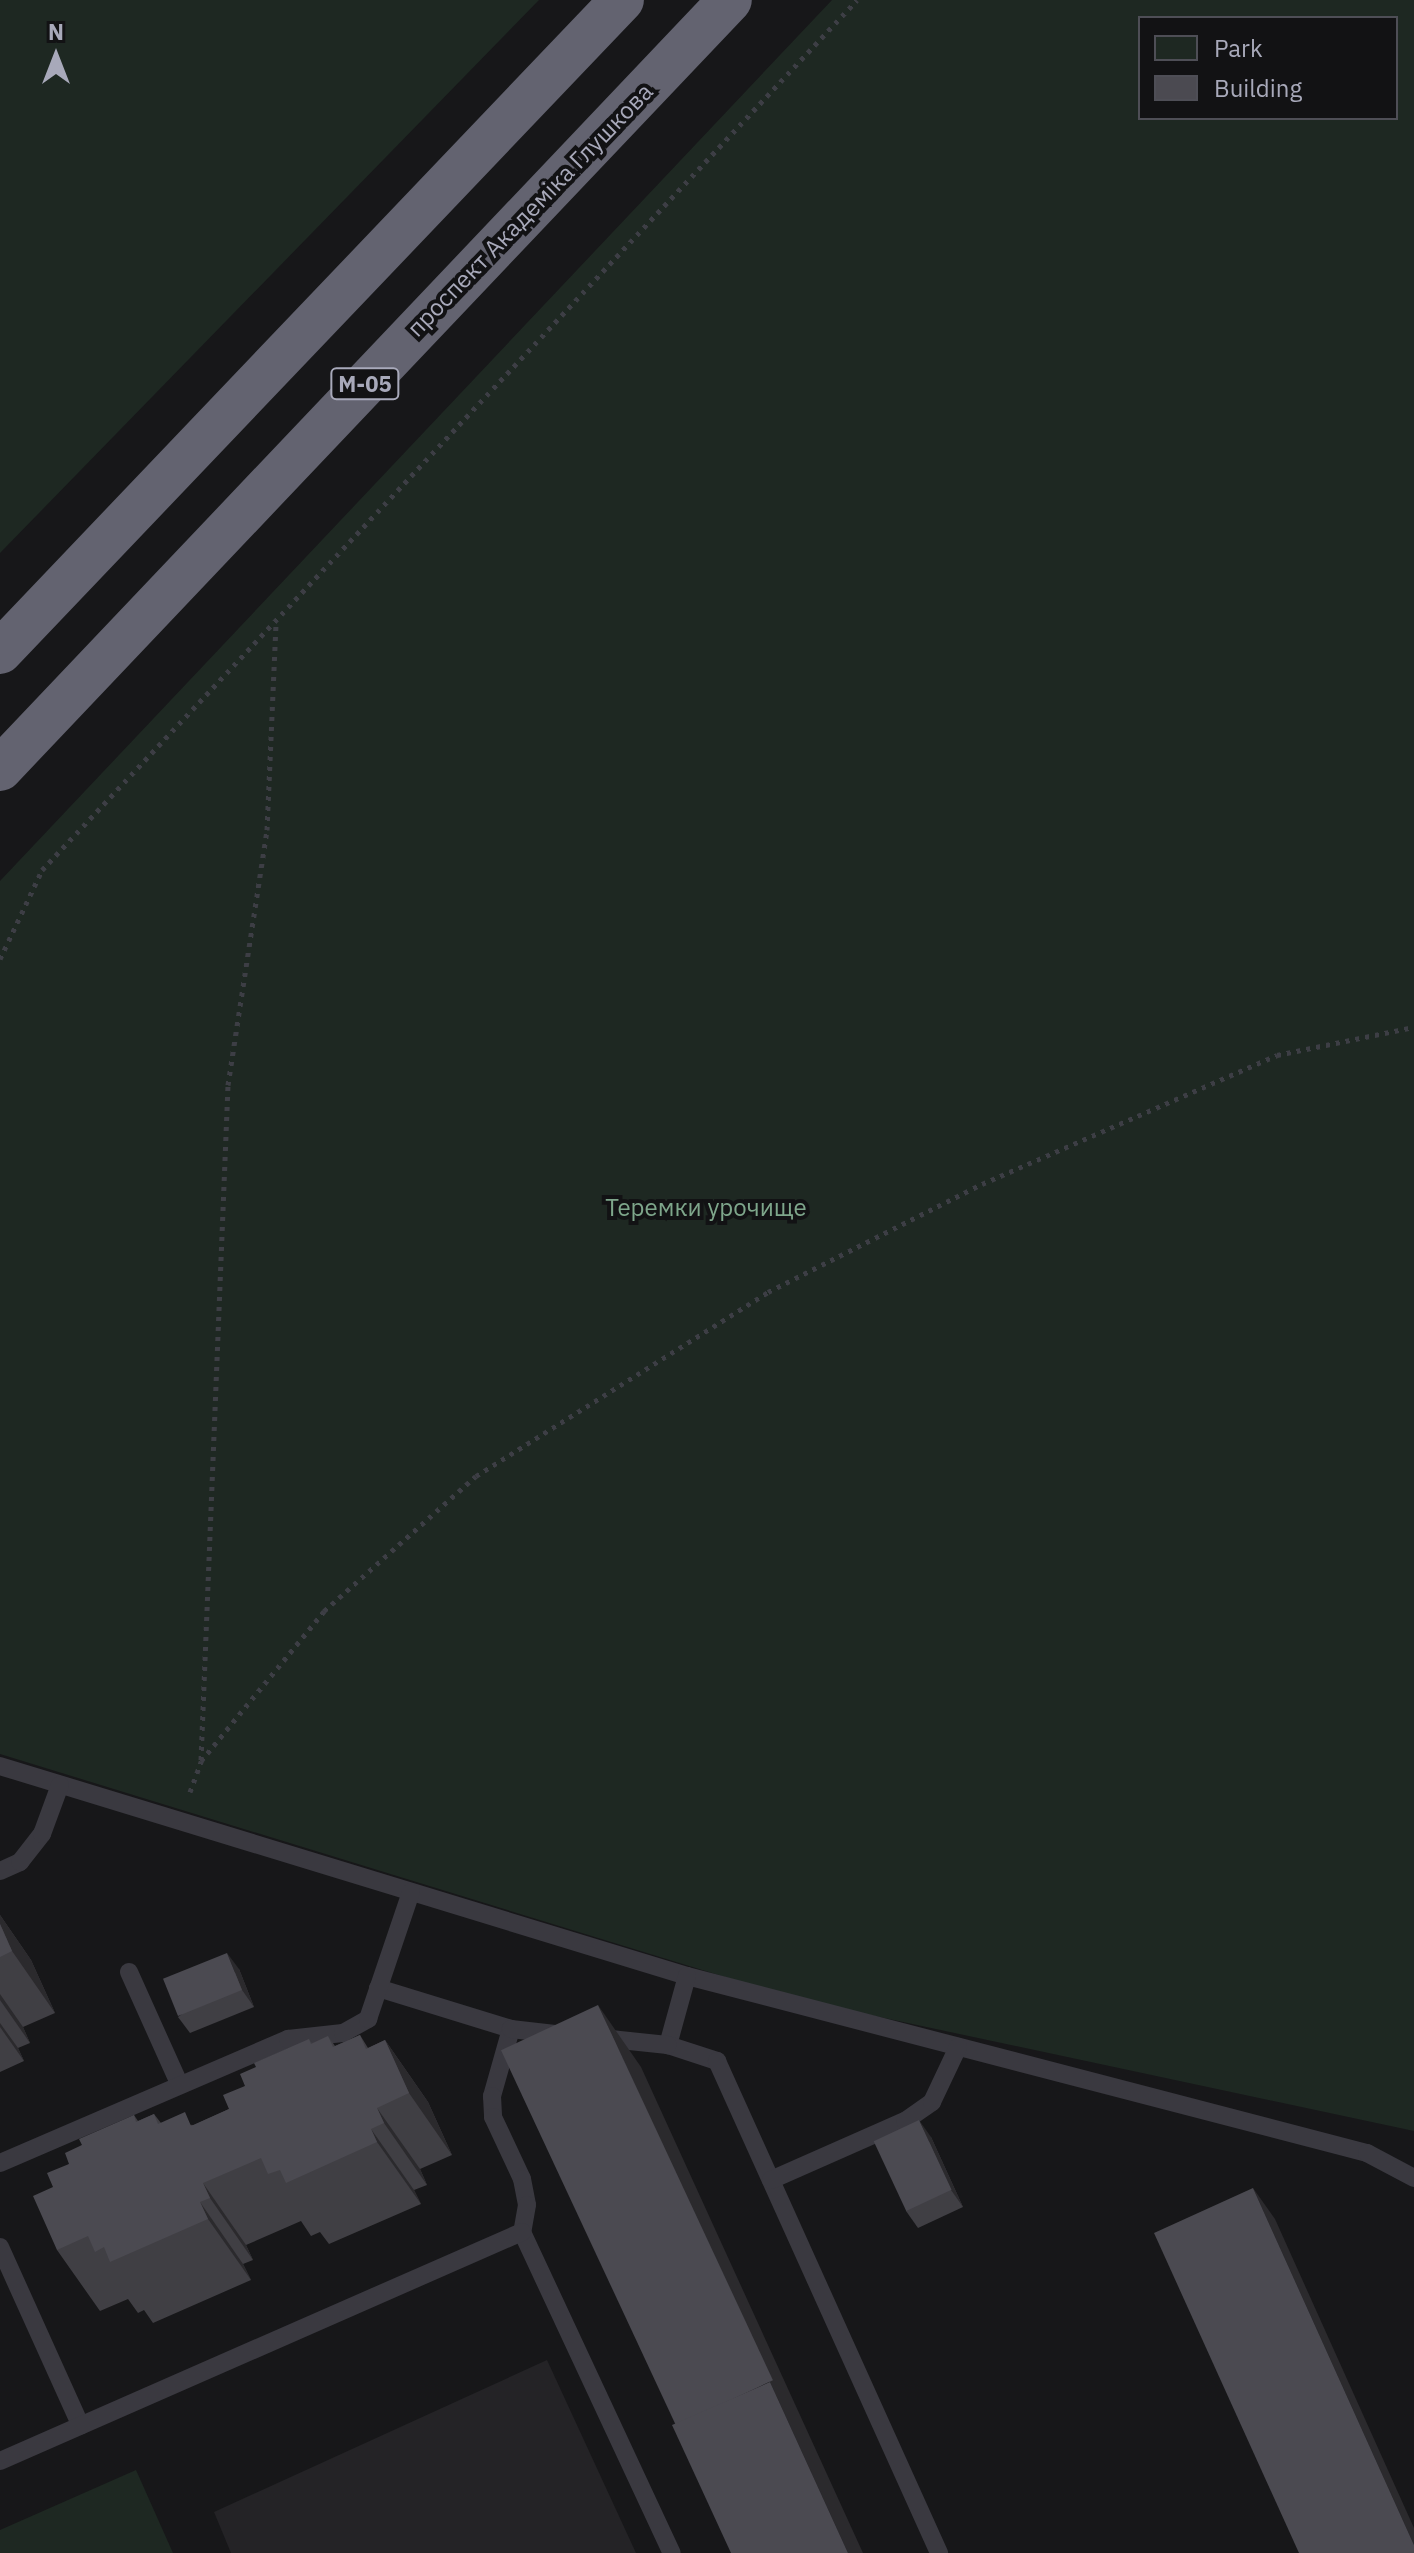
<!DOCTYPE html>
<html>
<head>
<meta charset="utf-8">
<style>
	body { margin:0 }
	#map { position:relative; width:1414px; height:2553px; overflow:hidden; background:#171719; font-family:"IBM Plex Sans",sans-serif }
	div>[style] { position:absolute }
	.built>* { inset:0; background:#242326 }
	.green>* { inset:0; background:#1e2822 }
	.path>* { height:5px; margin-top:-2.5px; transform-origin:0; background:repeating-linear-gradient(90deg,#3d3e45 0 4px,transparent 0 10px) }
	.lane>* { height:18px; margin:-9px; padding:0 9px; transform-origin:9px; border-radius:9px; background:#3a3940 }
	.highway>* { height:44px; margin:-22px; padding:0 22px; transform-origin:22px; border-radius:22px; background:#636370 }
	.wall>* { inset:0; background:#403f44 }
	.shaded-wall>* { inset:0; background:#2b2a2d }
	.building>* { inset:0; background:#4b4a51; transform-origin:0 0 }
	span { translate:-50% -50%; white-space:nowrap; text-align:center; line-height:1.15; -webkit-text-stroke:8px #121214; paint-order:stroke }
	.shield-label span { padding:2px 6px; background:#121214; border:2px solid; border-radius:6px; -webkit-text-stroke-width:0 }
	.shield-label { font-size:22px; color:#a8a9ba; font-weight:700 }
	.street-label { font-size:24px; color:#a8a9ba }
	.park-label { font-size:24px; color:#7ea68b }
	.legend { position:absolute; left:1138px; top:16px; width:260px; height:104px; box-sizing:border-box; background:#121214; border:2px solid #4e4e56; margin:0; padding:10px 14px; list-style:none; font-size:24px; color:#a8a9ba }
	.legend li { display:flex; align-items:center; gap:16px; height:40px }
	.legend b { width:40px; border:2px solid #4e4e56 }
	.north { position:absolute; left:16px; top:16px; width:80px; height:80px; -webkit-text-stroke:6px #121214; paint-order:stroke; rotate:0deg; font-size:22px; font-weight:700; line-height:32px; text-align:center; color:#a8a9ba }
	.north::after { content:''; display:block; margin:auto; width:28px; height:36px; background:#a8a9ba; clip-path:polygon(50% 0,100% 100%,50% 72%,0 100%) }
</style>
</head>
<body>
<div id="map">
	<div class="built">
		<i style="clip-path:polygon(547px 2360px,636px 2553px,231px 2553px,214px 2512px)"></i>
	</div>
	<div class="green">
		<i style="clip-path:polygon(0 0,539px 0,0 553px)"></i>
		<i style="clip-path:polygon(evenodd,832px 0,1414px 0,1414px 2131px,800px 2000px,0 1754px,0 881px,832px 0,1140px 18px,1396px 18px,1396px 118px,1140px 118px,1140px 18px)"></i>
		<i style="clip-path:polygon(136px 2470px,173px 2553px,0 2553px,0 2530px)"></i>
	</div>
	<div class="path">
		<i style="left:0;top:959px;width:98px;rotate:-64.7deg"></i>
		<i style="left:42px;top:870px;width:1192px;rotate:-46.87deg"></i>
		<i style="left:201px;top:1760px;width:676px;rotate:-87.71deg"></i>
		<i style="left:228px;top:1085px;width:258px;rotate:-81.3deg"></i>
		<i style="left:267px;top:830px;width:209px;rotate:-87.5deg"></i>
		<i style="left:190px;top:1792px;width:33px;rotate:-70deg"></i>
		<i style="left:201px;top:1761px;width:194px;rotate:-50.6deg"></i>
		<i style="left:324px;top:1611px;width:203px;rotate:-41.6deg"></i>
		<i style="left:476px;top:1476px;width:345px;rotate:-32.2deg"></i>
		<i style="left:768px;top:1292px;width:240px;rotate:-26.8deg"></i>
		<i style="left:982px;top:1184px;width:322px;rotate:-23.6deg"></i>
		<i style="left:1277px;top:1055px;width:140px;rotate:-11.6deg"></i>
	</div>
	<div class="lane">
		<i style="left:0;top:1766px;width:718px;rotate:17deg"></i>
		<i style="left:687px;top:1976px;width:703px;rotate:14.59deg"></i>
		<i style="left:1367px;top:2153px;width:53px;rotate:28deg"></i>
		<i style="left:0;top:1871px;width:22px;rotate:-24deg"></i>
		<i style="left:20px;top:1862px;width:36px;rotate:-52deg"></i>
		<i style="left:42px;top:1834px;width:52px;rotate:-69.8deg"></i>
		<i style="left:129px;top:1972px;width:122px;rotate:65.8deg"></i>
		<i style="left:687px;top:1976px;width:72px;rotate:105.4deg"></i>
		<i style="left:668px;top:2045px;width:52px;rotate:18.1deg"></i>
		<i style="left:717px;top:2061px;width:540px;rotate:65.71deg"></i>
		<i style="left:378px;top:1988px;width:139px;rotate:17.1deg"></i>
		<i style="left:511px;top:2029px;width:70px;rotate:105.8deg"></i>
		<i style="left:492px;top:2096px;width:21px;rotate:87deg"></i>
		<i style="left:493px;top:2117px;width:68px;rotate:64.9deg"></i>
		<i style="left:522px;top:2179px;width:26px;rotate:79deg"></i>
		<i style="left:527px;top:2205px;width:27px;rotate:100deg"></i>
		<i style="left:522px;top:2232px;width:354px;rotate:65deg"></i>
		<i style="left:511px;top:2029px;width:53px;rotate:6.5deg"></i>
		<i style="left:601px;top:2038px;width:67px;rotate:6deg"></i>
		<i style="left:0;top:2163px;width:314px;rotate:-23.3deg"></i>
		<i style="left:288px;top:2039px;width:55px;rotate:-6.2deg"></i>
		<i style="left:343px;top:2033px;width:29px;rotate:-29deg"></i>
		<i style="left:368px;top:2019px;width:134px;rotate:-71.3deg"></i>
		<i style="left:771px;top:2180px;width:146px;rotate:-23.8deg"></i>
		<i style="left:905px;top:2121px;width:33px;rotate:-35deg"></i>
		<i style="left:932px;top:2102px;width:61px;rotate:-64.7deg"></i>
		<i style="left:0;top:2247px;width:196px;rotate:65.7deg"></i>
		<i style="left:0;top:2461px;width:570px;rotate:-23.69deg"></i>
	</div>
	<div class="highway">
		<i style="left:0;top:652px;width:901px;rotate:-46.35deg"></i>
		<i style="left:0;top:769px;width:1060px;rotate:-46.49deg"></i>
	</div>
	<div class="wall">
		<i style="clip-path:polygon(0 1915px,31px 1960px,55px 2013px,23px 2027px,30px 2043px,18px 2048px,24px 2061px,0 2072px)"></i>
		<i style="clip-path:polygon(239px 1969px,254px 2007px,190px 2033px,178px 2017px)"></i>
		<i style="clip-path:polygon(360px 2035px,368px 2048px,385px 2040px,428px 2102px,452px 2155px,420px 2169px,427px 2185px,414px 2190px,421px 2204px,329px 2244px,320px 2232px,311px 2236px,301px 2221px,246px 2245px,253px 2260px,243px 2264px,251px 2280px,153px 2323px,144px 2310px,138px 2313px,128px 2299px,100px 2311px,57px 2250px,53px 2187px,82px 2145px,134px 2115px,138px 2121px,154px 2114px,161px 2123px,194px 2125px,229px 2109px,245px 2086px,256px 2067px,309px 2039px,312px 2043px,328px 2036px,335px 2046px)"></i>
		<i style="clip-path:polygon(931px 2137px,963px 2207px,918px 2228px,906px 2211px)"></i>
	</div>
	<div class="shaded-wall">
		<i style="clip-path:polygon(0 1915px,31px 1960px,55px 2013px,12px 1951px,0 1924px)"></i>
		<i style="clip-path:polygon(227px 1953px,239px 1969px,254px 2007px,242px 1990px)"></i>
		<i style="clip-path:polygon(0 1994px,23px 2027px,30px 2043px,0 2000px)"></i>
		<i style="clip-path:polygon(598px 2005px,641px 2067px,863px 2553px,848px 2553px)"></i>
		<i style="clip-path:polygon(0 2023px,18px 2048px,24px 2061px,0 2027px)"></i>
		<i style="clip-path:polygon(385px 2040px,428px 2102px,452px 2155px,409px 2093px)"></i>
		<i style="clip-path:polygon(377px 2108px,420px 2169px,427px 2185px,384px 2123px)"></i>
		<i style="clip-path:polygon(919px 2120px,931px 2137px,963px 2207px,951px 2190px)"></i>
		<i style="clip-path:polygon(371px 2129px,414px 2190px,421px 2204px,377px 2142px)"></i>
		<i style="clip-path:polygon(203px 2183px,246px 2245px,253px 2260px,210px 2198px)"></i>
		<i style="clip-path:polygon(1253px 2188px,1275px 2219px,1414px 2528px,1414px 2545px)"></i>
		<i style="clip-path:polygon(200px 2202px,243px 2264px,251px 2280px,208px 2219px)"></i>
	</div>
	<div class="building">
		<i style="clip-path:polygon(0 1924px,12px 1951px,0 1957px)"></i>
		<i style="left:227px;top:1953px;width:40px;height:69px;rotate:68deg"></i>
		<i style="left:598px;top:2005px;width:414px;height:107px;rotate:65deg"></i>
		<i style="clip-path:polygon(360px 2035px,366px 2049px,385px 2040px,409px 2093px,377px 2108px,384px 2123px,371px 2129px,377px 2142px,286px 2183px,280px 2170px,268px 2174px,261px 2158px,203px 2183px,210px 2198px,200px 2202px,208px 2219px,110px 2262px,104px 2247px,95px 2252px,88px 2236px,57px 2250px,33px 2196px,53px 2187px,47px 2173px,69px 2164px,65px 2153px,82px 2145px,79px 2139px,134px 2115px,136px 2122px,154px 2114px,158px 2124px,185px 2112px,191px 2126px,229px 2109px,223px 2095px,245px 2086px,240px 2074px,256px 2067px,254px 2063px,309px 2039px,311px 2044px,328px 2036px,333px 2047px)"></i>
		<i style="left:919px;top:2120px;width:77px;height:50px;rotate:65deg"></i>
		<i style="clip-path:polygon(1253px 2188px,1414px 2545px,1414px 2553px,1299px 2553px,1154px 2233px)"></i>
		<i style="clip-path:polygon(770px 2382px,848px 2553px,731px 2553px,672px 2425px)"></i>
	</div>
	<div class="shield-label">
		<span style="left:365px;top:384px">М-05</span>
	</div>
	<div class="street-label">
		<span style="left:530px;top:210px;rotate:-46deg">проспект Академіка Глушкова</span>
	</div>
	<div class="park-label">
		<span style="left:706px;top:1208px">Теремки урочище</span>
	</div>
	<ul class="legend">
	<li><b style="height:22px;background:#1e2822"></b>Park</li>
	<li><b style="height:22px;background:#4b4a51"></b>Building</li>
	</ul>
	<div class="north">N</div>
</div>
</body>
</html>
